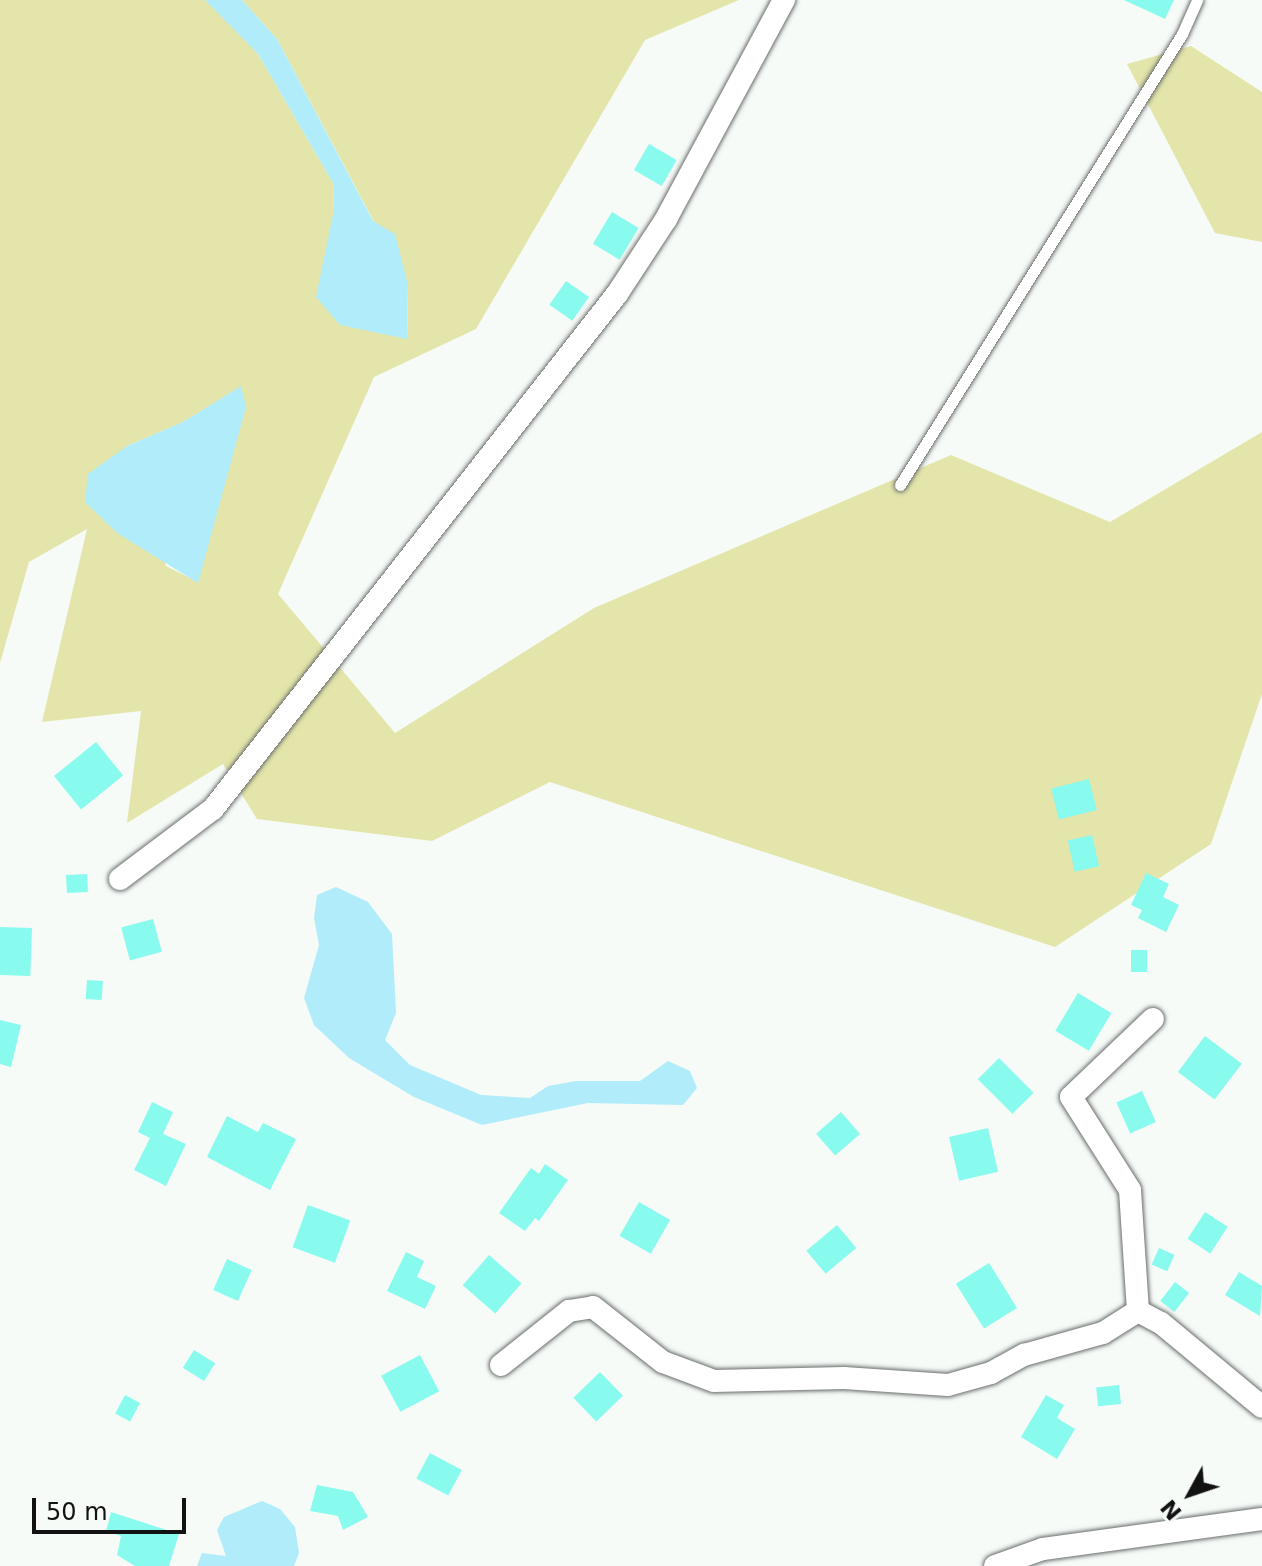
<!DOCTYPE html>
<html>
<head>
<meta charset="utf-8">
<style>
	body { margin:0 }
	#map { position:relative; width:1262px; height:1566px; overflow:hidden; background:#f6fbf8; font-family:"DejaVu Sans",sans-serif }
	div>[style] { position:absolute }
	.green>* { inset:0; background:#e4e5aa }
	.water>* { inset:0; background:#b0ecf9 }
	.building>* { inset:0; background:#88faee; transform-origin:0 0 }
	.roads { filter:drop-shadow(0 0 2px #6a6e6c) drop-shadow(0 0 2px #6a6e6c) }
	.lane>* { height:11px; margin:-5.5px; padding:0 5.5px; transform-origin:5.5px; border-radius:5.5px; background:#fff }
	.street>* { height:22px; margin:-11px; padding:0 11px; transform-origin:11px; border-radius:11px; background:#fff }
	span { translate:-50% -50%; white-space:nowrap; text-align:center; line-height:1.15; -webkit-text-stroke:6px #f6fbf8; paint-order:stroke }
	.north { position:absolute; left:1150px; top:1454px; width:80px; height:80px; -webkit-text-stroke:6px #f6fbf8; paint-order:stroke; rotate:230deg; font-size:22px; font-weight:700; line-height:32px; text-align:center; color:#111211 }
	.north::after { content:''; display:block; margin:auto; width:28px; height:36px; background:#111211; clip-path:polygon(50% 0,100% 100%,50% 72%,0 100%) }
	.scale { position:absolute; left:32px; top:1498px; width:154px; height:36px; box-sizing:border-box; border:4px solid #111211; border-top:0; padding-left:10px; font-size:24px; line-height:28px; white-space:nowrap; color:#111211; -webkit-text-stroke:6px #f6fbf8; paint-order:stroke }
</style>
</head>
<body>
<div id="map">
	<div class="green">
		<i style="clip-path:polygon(evenodd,0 0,205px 0,213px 4px,258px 54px,333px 183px,334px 210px,407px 339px,408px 286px,277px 39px,242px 0,739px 0,645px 40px,476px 329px,374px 377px,278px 594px,395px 733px,594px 608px,951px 455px,1110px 522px,1262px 432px,1262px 694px,1211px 844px,1055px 947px,550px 782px,432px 841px,257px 819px,223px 764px,127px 823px,141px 711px,42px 722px,87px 529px,29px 562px,0 663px,0 0,241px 387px,198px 582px,166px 566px,127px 446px,183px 422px,241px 387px)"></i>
		<i style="clip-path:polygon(1191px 46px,1262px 92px,1262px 242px,1215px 233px,1127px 64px)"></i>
	</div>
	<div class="water">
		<i style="clip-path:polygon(205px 0,242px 0,277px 39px,373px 221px,395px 234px,408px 285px,407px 339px,340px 325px,316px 297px,334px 210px,333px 183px,258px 54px)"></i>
		<i style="clip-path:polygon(241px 386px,246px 407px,198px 583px,117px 533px,85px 502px,88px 474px,127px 446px,183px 422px)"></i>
		<i style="clip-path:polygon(336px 887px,368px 902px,392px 934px,396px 1013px,385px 1040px,410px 1065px,481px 1095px,530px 1098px,548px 1086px,576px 1081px,640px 1081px,668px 1061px,690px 1071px,697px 1088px,683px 1105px,588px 1103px,482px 1125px,414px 1097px,349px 1058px,314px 1025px,304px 998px,319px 945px,314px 918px,317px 895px)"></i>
		<i style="clip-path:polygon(262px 1501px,280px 1509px,295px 1527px,299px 1553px,294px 1566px,197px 1566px,202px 1553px,226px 1556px,217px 1530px,224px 1517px)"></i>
	</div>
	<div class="building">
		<i style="clip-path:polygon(1124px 0,1174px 0,1165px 19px)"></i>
		<i style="left:649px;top:144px;width:32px;height:30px;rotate:30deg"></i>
		<i style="left:612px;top:212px;width:31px;height:37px;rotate:31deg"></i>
		<i style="left:566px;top:281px;width:28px;height:29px;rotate:35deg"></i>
		<i style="left:96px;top:742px;width:43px;height:54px;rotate:51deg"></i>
		<i style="left:1089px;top:779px;width:32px;height:39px;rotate:76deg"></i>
		<i style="left:1092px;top:835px;width:32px;height:25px;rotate:77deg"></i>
		<i style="clip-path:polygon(1146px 873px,1169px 884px,1163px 897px,1179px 905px,1166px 932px,1138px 918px,1142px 910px,1131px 905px)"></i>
		<i style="left:87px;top:874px;width:18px;height:21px;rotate:87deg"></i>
		<i style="left:153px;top:919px;width:34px;height:33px;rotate:75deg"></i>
		<i style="left:0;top:927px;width:32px;height:48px;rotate:2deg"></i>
		<i style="left:1131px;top:950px;width:16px;height:22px"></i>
		<i style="left:87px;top:980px;width:16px;height:19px;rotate:4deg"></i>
		<i style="left:1078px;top:993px;width:39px;height:44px;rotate:31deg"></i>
		<i style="clip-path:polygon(0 1020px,21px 1025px,11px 1067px,0 1064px)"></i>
		<i style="left:1205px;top:1036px;width:46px;height:45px;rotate:37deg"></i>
		<i style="left:999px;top:1058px;width:49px;height:30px;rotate:45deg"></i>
		<i style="left:1142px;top:1091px;width:34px;height:28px;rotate:66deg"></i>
		<i style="clip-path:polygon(152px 1102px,173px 1112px,163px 1134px,186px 1144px,166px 1186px,134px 1170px,150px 1138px,138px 1132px)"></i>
		<i style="left:841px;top:1112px;width:29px;height:33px;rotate:49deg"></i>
		<i style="clip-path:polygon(227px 1116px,258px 1132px,263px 1123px,296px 1139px,270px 1190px,207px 1157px)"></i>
		<i style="left:988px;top:1128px;width:45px;height:40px;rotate:77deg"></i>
		<i style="clip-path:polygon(545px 1164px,568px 1180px,539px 1221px,535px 1218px,525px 1231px,499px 1213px,531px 1168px,539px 1174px)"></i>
		<i style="left:639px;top:1202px;width:36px;height:39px;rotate:30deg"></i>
		<i style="left:308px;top:1205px;width:45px;height:45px;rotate:20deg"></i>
		<i style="left:1205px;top:1212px;width:27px;height:32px;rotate:33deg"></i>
		<i style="left:837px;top:1225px;width:30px;height:40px;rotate:50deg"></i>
		<i style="left:1159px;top:1248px;width:17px;height:18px;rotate:24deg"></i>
		<i style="clip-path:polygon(406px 1252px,424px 1261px,417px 1277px,436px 1286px,425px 1309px,387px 1291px)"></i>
		<i style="left:489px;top:1255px;width:43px;height:40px;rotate:41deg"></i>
		<i style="left:227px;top:1259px;width:27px;height:34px;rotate:24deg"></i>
		<i style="left:989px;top:1263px;width:53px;height:39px;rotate:58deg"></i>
		<i style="clip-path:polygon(1239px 1272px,1262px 1286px,1260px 1316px,1225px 1295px)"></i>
		<i style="left:1175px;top:1282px;width:18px;height:24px;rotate:38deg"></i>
		<i style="left:194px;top:1350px;width:25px;height:21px;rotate:32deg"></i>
		<i style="left:420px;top:1355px;width:41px;height:44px;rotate:62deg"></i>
		<i style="left:600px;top:1372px;width:33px;height:37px;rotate:46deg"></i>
		<i style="left:1119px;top:1385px;width:19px;height:23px;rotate:84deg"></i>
		<i style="left:125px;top:1395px;width:17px;height:21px;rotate:28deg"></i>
		<i style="clip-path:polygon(1046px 1395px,1064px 1405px,1057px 1418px,1075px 1429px,1057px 1459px,1021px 1437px)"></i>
		<i style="left:430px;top:1453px;width:36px;height:29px;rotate:28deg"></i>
		<i style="clip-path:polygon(317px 1485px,353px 1492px,368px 1517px,343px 1530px,338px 1516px,310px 1511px)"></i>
		<i style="clip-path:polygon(111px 1512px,179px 1534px,169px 1566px,135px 1566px,117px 1555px,121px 1536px,106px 1531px)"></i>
	</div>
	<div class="roads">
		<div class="lane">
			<i style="left:900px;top:485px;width:532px;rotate:-57.98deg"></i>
			<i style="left:1182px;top:34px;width:37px;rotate:-66deg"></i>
		</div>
		<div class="street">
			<i style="left:120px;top:879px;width:116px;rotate:-37deg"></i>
			<i style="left:213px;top:809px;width:655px;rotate:-51.89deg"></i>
			<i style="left:617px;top:294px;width:90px;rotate:-56.8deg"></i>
			<i style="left:666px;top:219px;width:249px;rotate:-61.7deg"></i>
			<i style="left:1138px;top:1311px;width:121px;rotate:-93.8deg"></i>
			<i style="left:1130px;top:1190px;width:110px;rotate:-122.4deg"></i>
			<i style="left:1071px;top:1097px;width:113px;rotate:-43.6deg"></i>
			<i style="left:1138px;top:1311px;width:26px;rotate:28deg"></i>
			<i style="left:1161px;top:1323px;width:131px;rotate:39.7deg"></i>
			<i style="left:501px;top:1365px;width:87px;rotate:-38.5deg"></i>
			<i style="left:569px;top:1311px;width:24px;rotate:-9deg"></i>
			<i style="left:593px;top:1307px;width:89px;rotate:38.2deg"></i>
			<i style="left:663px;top:1362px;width:54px;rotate:20.4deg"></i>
			<i style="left:714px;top:1381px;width:130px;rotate:-1.3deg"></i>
			<i style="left:844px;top:1378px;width:104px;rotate:3.9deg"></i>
			<i style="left:948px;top:1385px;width:45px;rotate:-15.6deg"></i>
			<i style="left:991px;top:1373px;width:38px;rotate:-29deg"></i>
			<i style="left:1024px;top:1355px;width:82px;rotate:-15.6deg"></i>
			<i style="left:1103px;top:1333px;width:41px;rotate:-32.2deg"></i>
			<i style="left:995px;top:1566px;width:51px;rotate:-19.5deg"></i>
			<i style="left:1043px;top:1549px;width:221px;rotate:-7.8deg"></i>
		</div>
	</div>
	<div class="north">N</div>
	<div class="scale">50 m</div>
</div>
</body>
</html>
